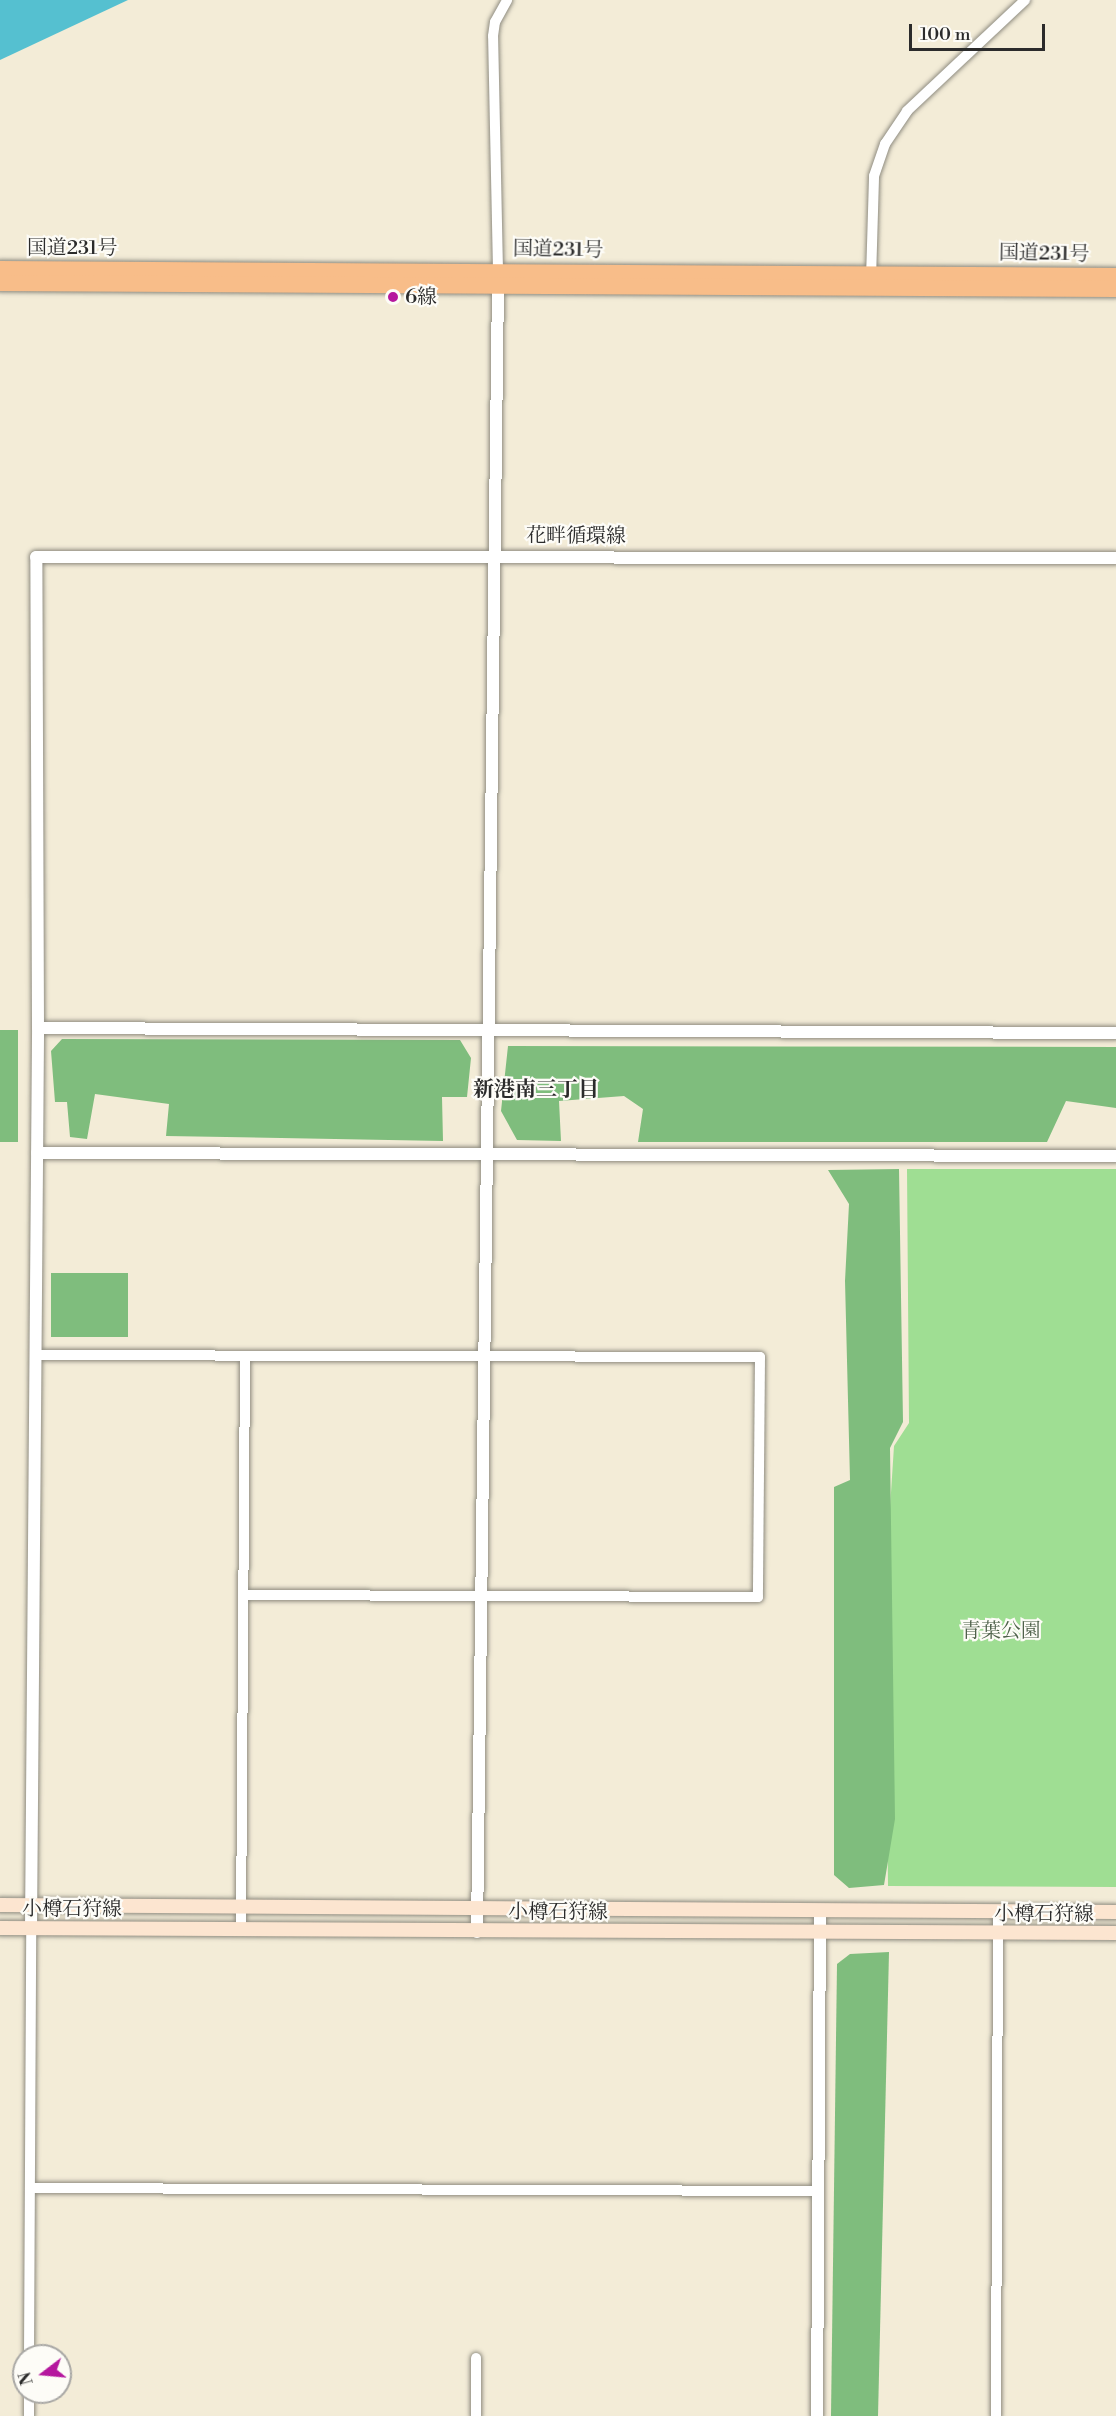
<!DOCTYPE html>
<html>
<head>
<meta charset="utf-8">
<style>
	body { margin:0 }
	#map { position:relative; width:1116px; height:2416px; overflow:hidden; background:#f3ecd7; font-family:"Libre Bodoni","Noto Serif JP",serif }
	div>[style] { position:absolute }
	.green>* { inset:0; background:#9fde93 }
	.forest>* { inset:0; background:#7fbd7d; transform-origin:0 0 }
	.water>* { inset:0; background:#55c0d0 }
	.roads { filter:drop-shadow(0 0 2px #8f8c81) drop-shadow(0 0 2px #8f8c81) }
	.minor>* { height:10px; margin:-5px; padding:0 5px; transform-origin:5px; border-radius:5px; background:#fff }
	.tertiary>* { height:12px; margin:-6px; padding:0 6px; transform-origin:6px; border-radius:6px; background:#fff }
	.secondary>* { height:14px; margin:-7px; padding:0 7px; transform-origin:7px; border-radius:7px; background:#fce5d0 }
	.trunk>* { height:16px; margin:-8px; padding:0 8px; transform-origin:8px; border-radius:8px; background:#f8bd89 }
	.dots>* { width:16px; height:16px; translate:-50% -50%; box-sizing:border-box; border:3px solid #fdfcf7; border-radius:50% }
	span { translate:-50% -50%; white-space:nowrap; text-align:center; line-height:1.15; -webkit-text-stroke:4.5px #fdfcf7; paint-order:stroke }
	.street-label { font-size:20px; color:#2b2b2b }
	.poi-label { font-size:20px; color:#2b2b2b }
	.left { translate:0 -50%; text-align:left }
	.park-label { font-size:20px; color:#4e614a }
	.neighbourhood-label { font-size:21px; color:#2b2b2b; font-weight:700 }
	.north { position:absolute; left:12px; top:2344px; width:60px; height:60px; box-sizing:border-box; background:#fdfcf7; border:2px solid #a9a8a5; border-radius:50%; rotate:254deg; font-size:16px; font-weight:700; line-height:24px; text-align:center; color:#2b2b2b }
	.north::after { content:''; display:block; margin:auto; width:21px; height:27px; background:#b5179e; clip-path:polygon(50% 0,100% 100%,50% 72%,0 100%) }
	.scale { position:absolute; left:909px; top:24px; width:136px; height:27px; box-sizing:border-box; border:3px solid #2b2b2b; border-top:0; padding-left:8px; font-size:18px; line-height:21px; white-space:nowrap; color:#2b2b2b; -webkit-text-stroke:4px #fdfcf7; paint-order:stroke }
</style>
</head>
<body>
<div id="map">
	<div class="green">
		<i style="clip-path:polygon(907px 1169px,1116px 1169px,1116px 1887px,888px 1886px,885px 1586px,894px 1446px,909px 1423px)"></i>
	</div>
	<div class="forest">
		<i style="left:0;top:1030px;width:18px;height:112px"></i>
		<i style="clip-path:polygon(62px 1039px,460px 1040px,471px 1058px,467px 1097px,442px 1097px,443px 1141px,166px 1136px,169px 1104px,95px 1094px,87px 1139px,70px 1137px,67px 1102px,55px 1102px,51px 1051px)"></i>
		<i style="clip-path:polygon(508px 1046px,1116px 1047px,1116px 1108px,1066px 1101px,1047px 1142px,638px 1142px,643px 1109px,624px 1096px,559px 1101px,561px 1141px,517px 1140px,501px 1111px)"></i>
		<i style="clip-path:polygon(899px 1169px,903px 1422px,890px 1448px,895px 1819px,884px 1885px,849px 1888px,834px 1875px,834px 1487px,850px 1480px,845px 1281px,849px 1204px,828px 1170px)"></i>
		<i style="left:128px;top:1273px;width:64px;height:77px;rotate:90deg"></i>
		<i style="clip-path:polygon(889px 1952px,878px 2416px,831px 2416px,837px 1964px,850px 1954px)"></i>
	</div>
	<div class="water">
		<i style="clip-path:polygon(0 0,128px 0,0 60px)"></i>
	</div>
	<div class="roads">
		<div class="minor">
			<i style="left:498px;top:271px;width:235px;rotate:-91.2deg"></i>
			<i style="left:493px;top:36px;width:14px;rotate:-82deg"></i>
			<i style="left:495px;top:22px;width:25px;rotate:-61deg"></i>
			<i style="left:871px;top:279px;width:103px;rotate:-88.3deg"></i>
			<i style="left:874px;top:176px;width:34px;rotate:-71deg"></i>
			<i style="left:885px;top:144px;width:40px;rotate:-56deg"></i>
			<i style="left:907px;top:111px;width:162px;rotate:-43.2deg"></i>
			<i style="left:35px;top:1355px;width:725px;rotate:0.16deg"></i>
			<i style="left:760px;top:1357px;width:240px;rotate:90.5deg"></i>
			<i style="left:758px;top:1597px;width:515px;rotate:-179.78deg"></i>
			<i style="left:241px;top:1930px;width:574px;rotate:-89.6deg"></i>
			<i style="left:30px;top:2188px;width:789px;rotate:0.22deg"></i>
			<i style="left:29px;top:2356px;width:428px;rotate:-89.7deg"></i>
			<i style="left:476px;top:2358px;width:58px;rotate:90deg"></i>
			<i style="left:29px;top:2416px;width:24px;rotate:-90deg"></i>
			<i style="left:996px;top:2416px;width:505px;rotate:-89.77deg"></i>
		</div>
		<div class="tertiary">
			<i style="left:38px;top:1028px;width:1078px;rotate:0.27deg"></i>
			<i style="left:37px;top:1153px;width:1079px;rotate:0.16deg"></i>
			<i style="left:31px;top:1928px;width:900px;rotate:-89.55deg"></i>
			<i style="left:38px;top:1028px;width:471px;rotate:-90.2deg"></i>
			<i style="left:36px;top:557px;width:1080px;rotate:0.05deg"></i>
			<i style="left:477px;top:1932px;width:1655px;rotate:-89.27deg"></i>
			<i style="left:817px;top:2416px;width:506px;rotate:-89.66deg"></i>
		</div>
		<div class="secondary">
			<i style="left:0;top:1905px;width:1116px;rotate:0.36deg"></i>
			<i style="left:0;top:1928px;width:1116px;rotate:0.26deg"></i>
		</div>
		<div class="trunk">
			<i style="left:0;top:269px;width:1116px;rotate:0.36deg"></i>
			<i style="left:0;top:283px;width:1116px;rotate:0.31deg"></i>
		</div>
	</div>
	<div class="dots">
		<i style="left:393px;top:297px;background:#b5179e"></i>
	</div>
	<div class="street-label">
		<span style="left:72px;top:248px">国道231号</span>
		<span style="left:558px;top:250px;rotate:1deg">国道231号</span>
		<span style="left:1044px;top:254px;rotate:1deg">国道231号</span>
		<span style="left:576px;top:536px">花畔循環線</span>
		<span style="left:72px;top:1909px">小樽石狩線</span>
		<span style="left:558px;top:1912px">小樽石狩線</span>
		<span style="left:1044px;top:1914px">小樽石狩線</span>
	</div>
	<div class="poi-label">
		<span class="left" style="left:405px;top:297px">6線</span>
	</div>
	<div class="park-label">
		<span style="left:1001px;top:1631px">青葉公園</span>
	</div>
	<div class="neighbourhood-label">
		<span style="left:536px;top:1090px">新港南三丁目</span>
	</div>
	<div class="north">N</div>
	<div class="scale">100 m</div>
</div>
</body>
</html>
